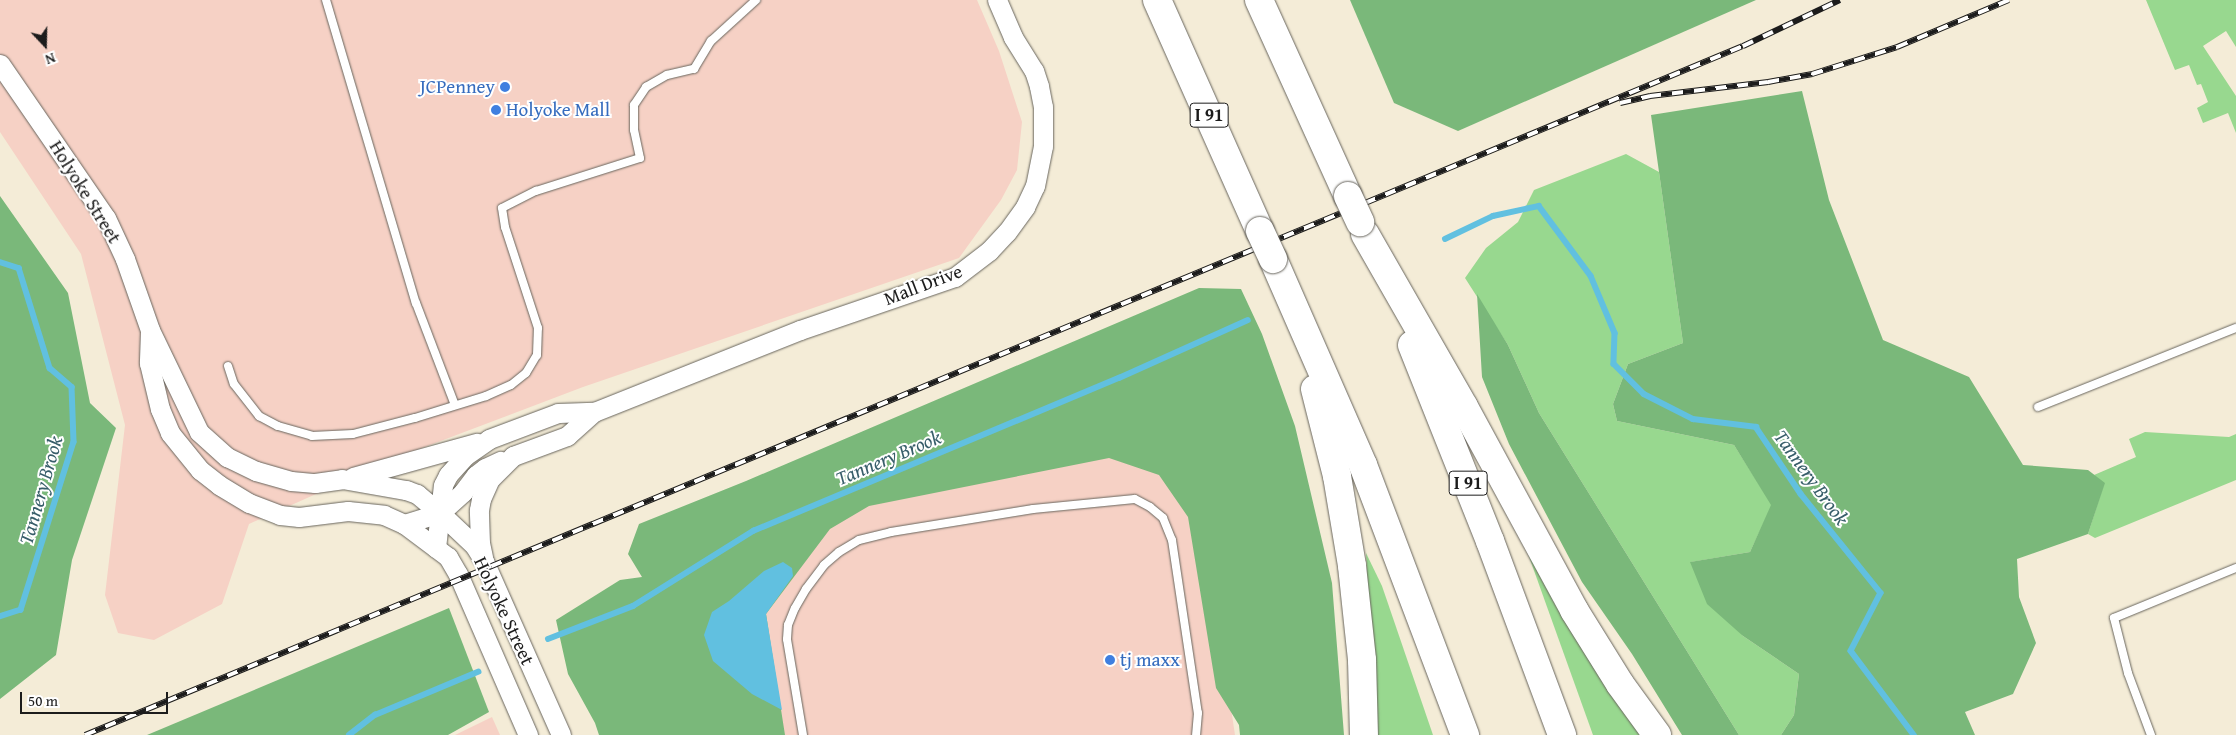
<!DOCTYPE html>
<html>
<head>
<meta charset="utf-8">
<style>
	body { margin:0 }
	#map { position:relative; width:2236px; height:735px; overflow:hidden; background:#f4ecd7; font-family:"Gentium Book Plus",serif }
	div>[style] { position:absolute }
	.built>* { inset:0; background:#f6d1c5 }
	.green>* { inset:0; background:#98d88f }
	.forest>* { inset:0; background:#7ab87a }
	.water>* { inset:0; background:#61c0e0 }
	.stream>* { height:5.5px; margin:-2.75px; padding:0 2.75px; transform-origin:2.75px; border-radius:2.75px; background:#61c0e0 }
	.roads { filter:drop-shadow(0 0 1px #68655d) drop-shadow(0 0 1px #68655d) }
	.service>* { height:8px; margin:-4px; padding:0 4px; transform-origin:4px; border-radius:4px; background:#fff }
	.tertiary>* { height:19px; margin:-9.5px; padding:0 9.5px; transform-origin:9.5px; border-radius:9.5px; background:#fff }
	.motorway>* { height:28px; margin:-14px; padding:0 14px; transform-origin:14px; border-radius:14px; background:#fff }
	.rail>* { height:5.5px; margin-top:-2.75px; transform-origin:0; background:repeating-linear-gradient(90deg,#fff 0 11px,#1c1c1c 0 22px); box-sizing:border-box; border-block:1px solid #1c1c1c }
	.bridges { filter:drop-shadow(0 0 1px #68655d) drop-shadow(0 0 1px #68655d) }
	.motorway-bridge>* { height:28px; margin:-14px; padding:0 14px; transform-origin:14px; border-radius:14px; background:#fff }
	.dots>* { width:14px; height:14px; translate:-50% -50%; box-sizing:border-box; border:2px solid #fff; border-radius:50% }
	span { translate:-50% -50%; white-space:nowrap; text-align:center; line-height:1.15; -webkit-text-stroke:4px #fff; paint-order:stroke }
	.shield-label span { padding:1px 4px; background:#fff; border:1px solid; border-radius:4px; -webkit-text-stroke-width:0 }
	.shield-label { font-size:18px; color:#1c1c1c; font-weight:700 }
	.shop-label { font-size:19px; color:#366cbe }
	.right { translate:-100% -50%; text-align:right }
	.left { translate:0 -50%; text-align:left }
	.street-label { font-size:19px; color:#1c1c1c }
	.water-label { font-size:20px; color:#385e6a; font-style:italic }
	.north { position:absolute; left:20px; top:20px; width:50px; height:50px; -webkit-text-stroke:4px #fff; paint-order:stroke; rotate:159deg; font-size:14px; font-weight:700; line-height:20px; text-align:center; color:#1c1c1c }
	.north::after { content:''; display:block; margin:auto; width:18px; height:22px; background:#1c1c1c; clip-path:polygon(50% 0,100% 100%,50% 72%,0 100%) }
	.scale { position:absolute; left:20px; top:692px; width:148px; height:22px; box-sizing:border-box; border:2px solid #1c1c1c; border-top:0; padding-left:6px; font-size:15px; line-height:18px; white-space:nowrap; color:#1c1c1c; -webkit-text-stroke:4px #fff; paint-order:stroke }
</style>
</head>
<body>
<div id="map">
	<div class="built">
		<i style="clip-path:polygon(0 0,977px 0,999px 51px,1022px 122px,1017px 170px,1001px 200px,959px 258px,583px 387px,401px 456px,249px 524px,222px 604px,154px 640px,118px 633px,105px 595px,125px 425px,81px 254px,0 132px)"></i>
		<i style="clip-path:polygon(1191px 439px,1235px 735px,761px 735px,743px 607px,850px 499px)"></i>
		<i style="clip-path:polygon(492px 717px,500px 735px,455px 735px)"></i>
	</div>
	<div class="green">
		<i style="clip-path:polygon(2146px 0,2236px 0,2236px 47px,2226px 31px,2203px 46px,2236px 96px,2236px 133px,2228px 113px,2203px 123px,2197px 108px,2208px 102px,2201px 84px,2197px 85px,2189px 65px,2175px 70px)"></i>
		<i style="clip-path:polygon(1626px 154px,1659px 172px,1683px 343px,1628px 364px,1613px 404px,1617px 421px,1734px 445px,1772px 505px,1750px 552px,1691px 562px,1743px 636px,1799px 674px,1794px 715px,1781px 735px,1739px 735px,1539px 413px,1508px 345px,1465px 278px,1486px 248px,1518px 222px,1534px 190px)"></i>
		<i style="clip-path:polygon(2145px 432px,2229px 437px,2236px 434px,2236px 480px,2095px 538px,2088px 534px,2104px 484px,2094px 475px,2136px 457px,2129px 439px)"></i>
		<i style="clip-path:polygon(1523px 540px,1647px 735px,1593px 735px)"></i>
		<i style="clip-path:polygon(1366px 553px,1382px 586px,1433px 735px,1375px 735px)"></i>
	</div>
	<div class="forest">
		<i style="clip-path:polygon(1350px 0,1756px 0,1458px 131px,1394px 103px)"></i>
		<i style="clip-path:polygon(1802px 91px,1829px 200px,1883px 340px,1969px 377px,2023px 465px,2088px 470px,2105px 483px,2088px 534px,2017px 559px,2019px 597px,2036px 643px,2013px 694px,1965px 712px,1975px 735px,1781px 735px,1794px 715px,1799px 674px,1743px 636px,1707px 604px,1690px 562px,1750px 552px,1771px 505px,1734px 445px,1617px 421px,1613px 404px,1628px 364px,1683px 343px,1651px 115px)"></i>
		<i style="clip-path:polygon(0 196px,68px 293px,90px 403px,116px 428px,72px 560px,56px 655px,0 699px)"></i>
		<i style="clip-path:polygon(1199px 288px,1241px 289px,1262px 334px,1295px 426px,1332px 583px,1344px 735px,1240px 735px,1239px 725px,1216px 688px,1188px 517px,1159px 475px,1109px 458px,869px 506px,830px 529px,766px 614px,785px 735px,599px 735px,595px 723px,568px 674px,556px 620px,620px 580px,642px 577px,628px 554px,639px 524px,746px 481px)"></i>
		<i style="clip-path:polygon(1477px 294px,1508px 345px,1539px 413px,1739px 735px,1682px 735px,1632px 654px,1582px 582px,1509px 444px,1482px 377px)"></i>
		<i style="clip-path:polygon(449px 608px,489px 712px,448px 735px,147px 735px)"></i>
	</div>
	<div class="water">
		<i style="clip-path:polygon(783px 562px,792px 568px,793px 576px,766px 614px,782px 710px,752px 694px,713px 661px,704px 635px,712px 612px,729px 601px,764px 571px)"></i>
	</div>
	<div class="stream">
		<i style="left:1445px;top:239px;width:53px;rotate:-25.6deg"></i>
		<i style="left:1493px;top:216px;width:47px;rotate:-12.3deg"></i>
		<i style="left:1539px;top:206px;width:87px;rotate:53.4deg"></i>
		<i style="left:1591px;top:276px;width:62px;rotate:67.2deg"></i>
		<i style="left:1615px;top:333px;width:31px;rotate:92deg"></i>
		<i style="left:1614px;top:364px;width:42px;rotate:45deg"></i>
		<i style="left:1644px;top:394px;width:55px;rotate:27deg"></i>
		<i style="left:1693px;top:419px;width:64px;rotate:7.2deg"></i>
		<i style="left:1756px;top:427px;width:81px;rotate:56.1deg"></i>
		<i style="left:1801px;top:494px;width:127px;rotate:51.1deg"></i>
		<i style="left:1881px;top:593px;width:65px;rotate:117.3deg"></i>
		<i style="left:1851px;top:651px;width:105px;rotate:53.1deg"></i>
		<i style="left:0;top:262px;width:20px;rotate:18deg"></i>
		<i style="left:19px;top:268px;width:105px;rotate:72.8deg"></i>
		<i style="left:50px;top:368px;width:29px;rotate:41deg"></i>
		<i style="left:72px;top:387px;width:55px;rotate:87.9deg"></i>
		<i style="left:74px;top:442px;width:176px;rotate:107.5deg"></i>
		<i style="left:21px;top:610px;width:22px;rotate:162deg"></i>
		<i style="left:548px;top:639px;width:91px;rotate:-21.2deg"></i>
		<i style="left:633px;top:606px;width:142px;rotate:-32deg"></i>
		<i style="left:753px;top:531px;width:397px;rotate:-22.7deg"></i>
		<i style="left:1119px;top:378px;width:141px;rotate:-24.2deg"></i>
		<i style="left:349px;top:735px;width:33px;rotate:-38deg"></i>
		<i style="left:375px;top:715px;width:112px;rotate:-22.7deg"></i>
	</div>
	<div class="roads">
		<div class="service">
			<i style="left:326px;top:0;width:316px;rotate:73.5deg"></i>
			<i style="left:416px;top:303px;width:109px;rotate:69.1deg"></i>
			<i style="left:228px;top:366px;width:19px;rotate:72deg"></i>
			<i style="left:234px;top:384px;width:41px;rotate:52deg"></i>
			<i style="left:259px;top:416px;width:21px;rotate:28deg"></i>
			<i style="left:278px;top:426px;width:35px;rotate:16deg"></i>
			<i style="left:312px;top:436px;width:41px;rotate:-2.8deg"></i>
			<i style="left:353px;top:434px;width:64px;rotate:-14.5deg"></i>
			<i style="left:415px;top:418px;width:74px;rotate:-17.2deg"></i>
			<i style="left:486px;top:396px;width:27px;rotate:-24deg"></i>
			<i style="left:511px;top:385px;width:19px;rotate:-39deg"></i>
			<i style="left:526px;top:373px;width:21px;rotate:-59deg"></i>
			<i style="left:537px;top:355px;width:27px;rotate:-88deg"></i>
			<i style="left:538px;top:328px;width:106px;rotate:-108.1deg"></i>
			<i style="left:505px;top:227px;width:19px;rotate:-99deg"></i>
			<i style="left:502px;top:208px;width:38px;rotate:-27deg"></i>
			<i style="left:536px;top:191px;width:109px;rotate:-17.6deg"></i>
			<i style="left:640px;top:158px;width:29px;rotate:-102deg"></i>
			<i style="left:634px;top:130px;width:25px;rotate:-90deg"></i>
			<i style="left:634px;top:105px;width:22px;rotate:-56deg"></i>
			<i style="left:646px;top:87px;width:24px;rotate:-30deg"></i>
			<i style="left:667px;top:75px;width:28px;rotate:-13deg"></i>
			<i style="left:694px;top:69px;width:33px;rotate:-59deg"></i>
			<i style="left:711px;top:41px;width:61px;rotate:-42.3deg"></i>
			<i style="left:2038px;top:407px;width:213px;rotate:-21.8deg"></i>
			<i style="left:803px;top:735px;width:97px;rotate:-99.5deg"></i>
			<i style="left:787px;top:639px;width:14px;rotate:-86deg"></i>
			<i style="left:788px;top:625px;width:18px;rotate:-68deg"></i>
			<i style="left:795px;top:608px;width:22px;rotate:-60deg"></i>
			<i style="left:806px;top:589px;width:30px;rotate:-53deg"></i>
			<i style="left:824px;top:565px;width:20px;rotate:-41deg"></i>
			<i style="left:839px;top:552px;width:23px;rotate:-31deg"></i>
			<i style="left:859px;top:540px;width:33px;rotate:-14deg"></i>
			<i style="left:891px;top:532px;width:144px;rotate:-9.2deg"></i>
			<i style="left:1033px;top:509px;width:102px;rotate:-5.6deg"></i>
			<i style="left:1135px;top:499px;width:17px;rotate:28deg"></i>
			<i style="left:1150px;top:507px;width:17px;rotate:40deg"></i>
			<i style="left:1163px;top:518px;width:24px;rotate:68deg"></i>
			<i style="left:1172px;top:540px;width:175px;rotate:81.5deg"></i>
			<i style="left:1198px;top:713px;width:22px;rotate:95deg"></i>
			<i style="left:2151px;top:735px;width:66px;rotate:-110.4deg"></i>
			<i style="left:2128px;top:673px;width:57px;rotate:-104.3deg"></i>
			<i style="left:2114px;top:618px;width:132px;rotate:-22.3deg"></i>
		</div>
		<div class="tertiary">
			<i style="left:0;top:64px;width:187px;rotate:55.5deg"></i>
			<i style="left:106px;top:218px;width:45px;rotate:65.1deg"></i>
			<i style="left:125px;top:259px;width:75px;rotate:70.6deg"></i>
			<i style="left:150px;top:330px;width:113px;rotate:64.3deg"></i>
			<i style="left:199px;top:432px;width:38px;rotate:42deg"></i>
			<i style="left:227px;top:457px;width:32px;rotate:26deg"></i>
			<i style="left:256px;top:471px;width:36px;rotate:16deg"></i>
			<i style="left:291px;top:481px;width:24px;rotate:5deg"></i>
			<i style="left:315px;top:483px;width:27px;rotate:-8deg"></i>
			<i style="left:342px;top:479px;width:65px;rotate:9.8deg"></i>
			<i style="left:406px;top:490px;width:12px;rotate:20deg"></i>
			<i style="left:417px;top:494px;width:30px;rotate:40deg"></i>
			<i style="left:440px;top:513px;width:47px;rotate:43.3deg"></i>
			<i style="left:474px;top:545px;width:19px;rotate:58deg"></i>
			<i style="left:484px;top:561px;width:190px;rotate:66.1deg"></i>
			<i style="left:150px;top:331px;width:32px;rotate:92deg"></i>
			<i style="left:149px;top:363px;width:47px;rotate:76.6deg"></i>
			<i style="left:160px;top:409px;width:26px;rotate:67deg"></i>
			<i style="left:170px;top:433px;width:48px;rotate:51deg"></i>
			<i style="left:200px;top:470px;width:24px;rotate:38deg"></i>
			<i style="left:219px;top:485px;width:35px;rotate:31deg"></i>
			<i style="left:249px;top:503px;width:33px;rotate:21deg"></i>
			<i style="left:280px;top:515px;width:19px;rotate:6deg"></i>
			<i style="left:299px;top:517px;width:49px;rotate:-7deg"></i>
			<i style="left:348px;top:511px;width:36px;rotate:6deg"></i>
			<i style="left:384px;top:515px;width:22px;rotate:24deg"></i>
			<i style="left:404px;top:524px;width:55px;rotate:36.9deg"></i>
			<i style="left:448px;top:557px;width:20px;rotate:60deg"></i>
			<i style="left:458px;top:574px;width:176px;rotate:66.5deg"></i>
			<i style="left:353px;top:477px;width:128px;rotate:-15.5deg"></i>
			<i style="left:404px;top:524px;width:38px;rotate:-17deg"></i>
			<i style="left:440px;top:513px;width:31px;rotate:-42deg"></i>
			<i style="left:463px;top:492px;width:21px;rotate:-53deg"></i>
			<i style="left:476px;top:475px;width:11px;rotate:-38deg"></i>
			<i style="left:485px;top:468px;width:17px;rotate:-25deg"></i>
			<i style="left:436px;top:548px;width:63px;rotate:-83.7deg"></i>
			<i style="left:443px;top:485px;width:11px;rotate:-63deg"></i>
			<i style="left:448px;top:475px;width:25px;rotate:-48deg"></i>
			<i style="left:465px;top:456px;width:29px;rotate:-35deg"></i>
			<i style="left:489px;top:439px;width:74px;rotate:-20.6deg"></i>
			<i style="left:558px;top:413px;width:36px;rotate:-2deg"></i>
			<i style="left:594px;top:412px;width:222px;rotate:-21.7deg"></i>
			<i style="left:800px;top:330px;width:164px;rotate:-18.9deg"></i>
			<i style="left:955px;top:277px;width:43px;rotate:-37.4deg"></i>
			<i style="left:989px;top:251px;width:26px;rotate:-47deg"></i>
			<i style="left:1007px;top:232px;width:31px;rotate:-54deg"></i>
			<i style="left:1025px;top:207px;width:23px;rotate:-65deg"></i>
			<i style="left:1035px;top:186px;width:41px;rotate:-78.7deg"></i>
			<i style="left:1043px;top:146px;width:39px;rotate:-90deg"></i>
			<i style="left:1043px;top:107px;width:21px;rotate:-101deg"></i>
			<i style="left:1039px;top:86px;width:16px;rotate:-108deg"></i>
			<i style="left:1034px;top:71px;width:40px;rotate:-122deg"></i>
			<i style="left:1013px;top:37px;width:40px;rotate:-113.4deg"></i>
			<i style="left:483px;top:557px;width:14px;rotate:-102deg"></i>
			<i style="left:480px;top:543px;width:33px;rotate:-92deg"></i>
			<i style="left:479px;top:510px;width:11px;rotate:-80deg"></i>
			<i style="left:481px;top:499px;width:22px;rotate:-66deg"></i>
			<i style="left:490px;top:479px;width:33px;rotate:-45deg"></i>
			<i style="left:513px;top:456px;width:58px;rotate:-20.3deg"></i>
			<i style="left:567px;top:436px;width:36px;rotate:-42deg"></i>
		</div>
		<div class="motorway">
			<i style="left:1157px;top:0;width:253px;rotate:66deg"></i>
			<i style="left:1259px;top:0;width:215px;rotate:65.6deg"></i>
			<i style="left:1365px;top:234px;width:199px;rotate:60.2deg"></i>
			<i style="left:1464px;top:407px;width:231px;rotate:61.5deg"></i>
			<i style="left:1574px;top:610px;width:87px;rotate:58.1deg"></i>
			<i style="left:1620px;top:684px;width:63px;rotate:54deg"></i>
			<i style="left:1273px;top:259px;width:225px;rotate:66.4deg"></i>
			<i style="left:1363px;top:465px;width:289px;rotate:69.3deg"></i>
			<i style="left:1412px;top:345px;width:211px;rotate:68.3deg"></i>
			<i style="left:1490px;top:541px;width:207px;rotate:69.6deg"></i>
			<i style="left:1315px;top:389px;width:90px;rotate:75.8deg"></i>
			<i style="left:1337px;top:476px;width:91px;rotate:80.5deg"></i>
			<i style="left:1352px;top:566px;width:95px;rotate:83.9deg"></i>
			<i style="left:1362px;top:660px;width:75px;rotate:88.5deg"></i>
		</div>
	</div>
	<div class="rail">
		<i style="left:1620px;top:103px;width:31px;rotate:-13deg"></i>
		<i style="left:1650px;top:96px;width:119px;rotate:-6.8deg"></i>
		<i style="left:1768px;top:82px;width:45px;rotate:-10.3deg"></i>
		<i style="left:1812px;top:74px;width:89px;rotate:-17.6deg"></i>
		<i style="left:1897px;top:47px;width:121px;rotate:-22.8deg"></i>
		<i style="left:85px;top:735px;width:1795px;rotate:-22.57deg"></i>
		<i style="left:1743px;top:46px;width:107px;rotate:-25.4deg"></i>
	</div>
	<div class="bridges">
		<div class="motorway-bridge">
			<i style="left:1348px;top:196px;width:29px;rotate:65deg"></i>
			<i style="left:1260px;top:231px;width:31px;rotate:65deg"></i>
		</div>
	</div>
	<div class="dots">
		<i style="left:505px;top:87px;background:#3f7fe0"></i>
		<i style="left:496px;top:110px;background:#3f7fe0"></i>
		<i style="left:1110px;top:660px;background:#3f7fe0"></i>
	</div>
	<div class="shield-label">
		<span style="left:1209px;top:115px">I 91</span>
		<span style="left:1468px;top:483px">I 91</span>
	</div>
	<div class="shop-label">
		<span class="right" style="left:495px;top:87px">JCPenney</span>
		<span class="left" style="left:506px;top:110px">Holyoke Mall</span>
		<span class="left" style="left:1120px;top:660px">tj maxx</span>
	</div>
	<div class="street-label">
		<span style="left:85px;top:192px;rotate:58deg">Holyoke Street</span>
		<span style="left:923px;top:285px;rotate:-21deg">Mall Drive</span>
		<span style="left:504px;top:611px;rotate:65deg">Holyoke Street</span>
	</div>
	<div class="water-label">
		<span style="left:888px;top:457px;rotate:-23deg">Tannery Brook</span>
		<span style="left:1812px;top:477px;rotate:54deg">Tannery Brook</span>
		<span style="left:40px;top:490px;rotate:-74deg">Tannery Brook</span>
	</div>
	<div class="north">N</div>
	<div class="scale">50 m</div>
</div>
</body>
</html>
